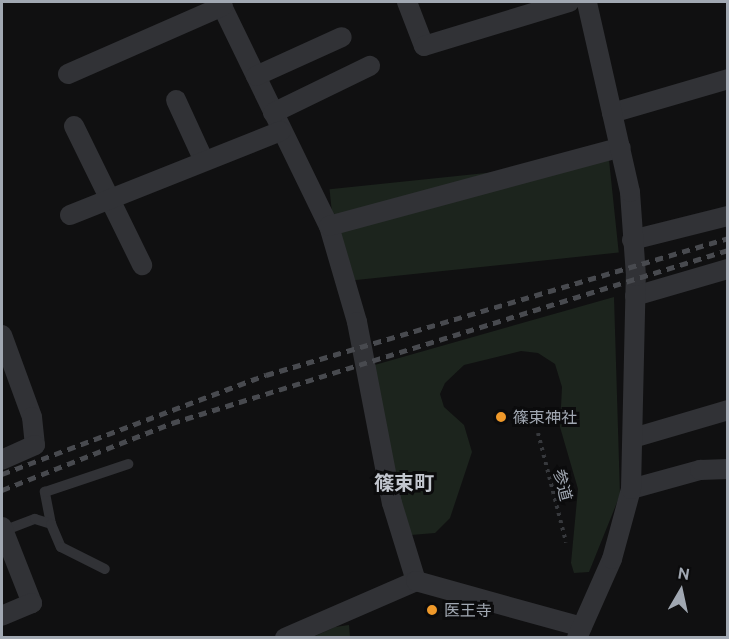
<!DOCTYPE html>
<html>
<head>
<meta charset="utf-8">
<style>
	body { margin:0 }
	#map { position:relative; width:729px; height:639px; overflow:hidden; background:#101011; font-family:Ubuntu,"Noto Sans JP",sans-serif }
	div>[style] { position:absolute }
	.green>* { inset:0; background:#1c241d; transform-origin:0 0 }
	.path>* { height:4px; margin-top:-2px; transform-origin:0; background:repeating-linear-gradient(90deg,#37393d 0 3px,transparent 0 7.5px) }
	.service>* { height:10px; margin:-5px; padding:0 5px; transform-origin:5px; border-radius:5px; background:#313236 }
	.minor>* { height:20px; margin:-10px; padding:0 10px; transform-origin:10px; border-radius:10px; background:#313236 }
	.rail>* { height:4.5px; margin-top:-2.25px; transform-origin:0; background:repeating-linear-gradient(90deg,#484a4f 0 8px,transparent 0 14px) }
	.dots>* { width:16px; height:16px; translate:-50% -50%; box-sizing:border-box; border:3px solid #0b0b0c; border-radius:50% }
	span { translate:-50% -50%; white-space:nowrap; text-align:center; line-height:1.15; -webkit-text-stroke:6px #0b0b0c; paint-order:stroke }
	.poi-label { font-size:16px; color:#a1a8b2 }
	.left { translate:0 -50%; text-align:left }
	.street-label { font-size:16px; color:#a1a8b2 }
	.quarter-label { font-size:20px; color:#c2c6ce; font-weight:700 }
	.frame { position:absolute; inset:0; border:3px solid #a1a8b2; pointer-events:none }
	.north { position:absolute; left:651px; top:561px; width:60px; height:60px; -webkit-text-stroke:4px #0b0b0c; paint-order:stroke; rotate:9deg; font-size:16px; font-weight:700; line-height:24px; text-align:center; color:#a1a8b2 }
	.north::after { content:''; display:block; margin:auto; width:21px; height:27px; background:#a1a8b2; clip-path:polygon(50% 0,100% 100%,50% 72%,0 100%) }
</style>
</head>
<body>
<div id="map">
	<div class="green">
		<i style="left:609px;top:160px;width:93px;height:281px;rotate:84deg"></i>
		<i style="clip-path:polygon(614px 297px,620px 495px,589px 572px,574px 573px,571px 563px,578px 489px,560px 427px,562px 387px,555px 364px,538px 353px,521px 351px,464px 365px,445px 383px,440px 394px,444px 407px,464px 425px,472px 452px,450px 518px,435px 533px,411px 535px,398px 505px,371px 366px)"></i>
		<i style="clip-path:polygon(349px 625px,350px 637px,313px 637px,335px 627px)"></i>
	</div>
	<div class="path">
		<i style="left:538px;top:433px;width:113px;rotate:75.6deg"></i>
	</div>
	<div class="service">
		<i style="left:51px;top:524px;width:33px;rotate:-101deg"></i>
		<i style="left:45px;top:492px;width:88px;rotate:-18.6deg"></i>
		<i style="left:3px;top:531px;width:34px;rotate:-21deg"></i>
		<i style="left:35px;top:519px;width:17px;rotate:17deg"></i>
		<i style="left:51px;top:524px;width:25px;rotate:67deg"></i>
		<i style="left:61px;top:547px;width:49px;rotate:26.6deg"></i>
	</div>
	<div class="minor">
		<i style="left:220px;top:2px;width:249px;rotate:64.1deg"></i>
		<i style="left:329px;top:226px;width:100px;rotate:73.7deg"></i>
		<i style="left:357px;top:322px;width:184px;rotate:79.1deg"></i>
		<i style="left:392px;top:503px;width:82px;rotate:72.9deg"></i>
		<i style="left:407px;top:2px;width:47px;rotate:68.9deg"></i>
		<i style="left:424px;top:46px;width:152px;rotate:-16.9deg"></i>
		<i style="left:68px;top:74px;width:169px;rotate:-23.7deg"></i>
		<i style="left:256px;top:76px;width:94px;rotate:-24.4deg"></i>
		<i style="left:176px;top:100px;width:67px;rotate:65.3deg"></i>
		<i style="left:273px;top:113px;width:108px;rotate:-25.9deg"></i>
		<i style="left:612px;top:113px;width:121px;rotate:-16.3deg"></i>
		<i style="left:74px;top:126px;width:155px;rotate:63.9deg"></i>
		<i style="left:70px;top:215px;width:227px;rotate:-21.7deg"></i>
		<i style="left:329px;top:226px;width:302px;rotate:-15.1deg"></i>
		<i style="left:632px;top:240px;width:99px;rotate:-14deg"></i>
		<i style="left:635px;top:296px;width:97px;rotate:-16.2deg"></i>
		<i style="left:2px;top:335px;width:87px;rotate:69.9deg"></i>
		<i style="left:32px;top:417px;width:28px;rotate:84deg"></i>
		<i style="left:35px;top:445px;width:36px;rotate:156deg"></i>
		<i style="left:633px;top:438px;width:99px;rotate:-16.4deg"></i>
		<i style="left:631px;top:489px;width:72px;rotate:-15.4deg"></i>
		<i style="left:700px;top:470px;width:28px;rotate:-2deg"></i>
		<i style="left:2px;top:527px;width:82px;rotate:68.5deg"></i>
		<i style="left:32px;top:603px;width:33px;rotate:157deg"></i>
		<i style="left:285px;top:638px;width:143px;rotate:-23.5deg"></i>
		<i style="left:416px;top:581px;width:172px;rotate:15.5deg"></i>
		<i style="left:577px;top:638px;width:86px;rotate:-66.1deg"></i>
		<i style="left:612px;top:559px;width:73px;rotate:-74.8deg"></i>
		<i style="left:631px;top:489px;width:213px;rotate:-88.7deg"></i>
		<i style="left:636px;top:276px;width:84px;rotate:-94.1deg"></i>
		<i style="left:630px;top:192px;width:195px;rotate:-102.8deg"></i>
	</div>
	<div class="rail">
		<i style="left:2px;top:474px;width:282px;rotate:-20.6deg"></i>
		<i style="left:266px;top:375px;width:482px;rotate:-16.5deg"></i>
		<i style="left:2px;top:490px;width:183px;rotate:-21.5deg"></i>
		<i style="left:172px;top:423px;width:582px;rotate:-17.28deg"></i>
	</div>
	<div class="dots">
		<i style="left:501px;top:417px;background:#ef992a"></i>
		<i style="left:432px;top:610px;background:#ef992a"></i>
	</div>
	<div class="poi-label">
		<span class="left" style="left:513px;top:417px">篠束神社</span>
		<span class="left" style="left:444px;top:610px">医王寺</span>
	</div>
	<div class="street-label">
		<span style="left:563px;top:485px;rotate:76deg">参道</span>
	</div>
	<div class="quarter-label">
		<span style="left:404px;top:482px">篠束町</span>
	</div>
	<div class="frame"></div>
	<div class="north">N</div>
</div>
</body>
</html>
